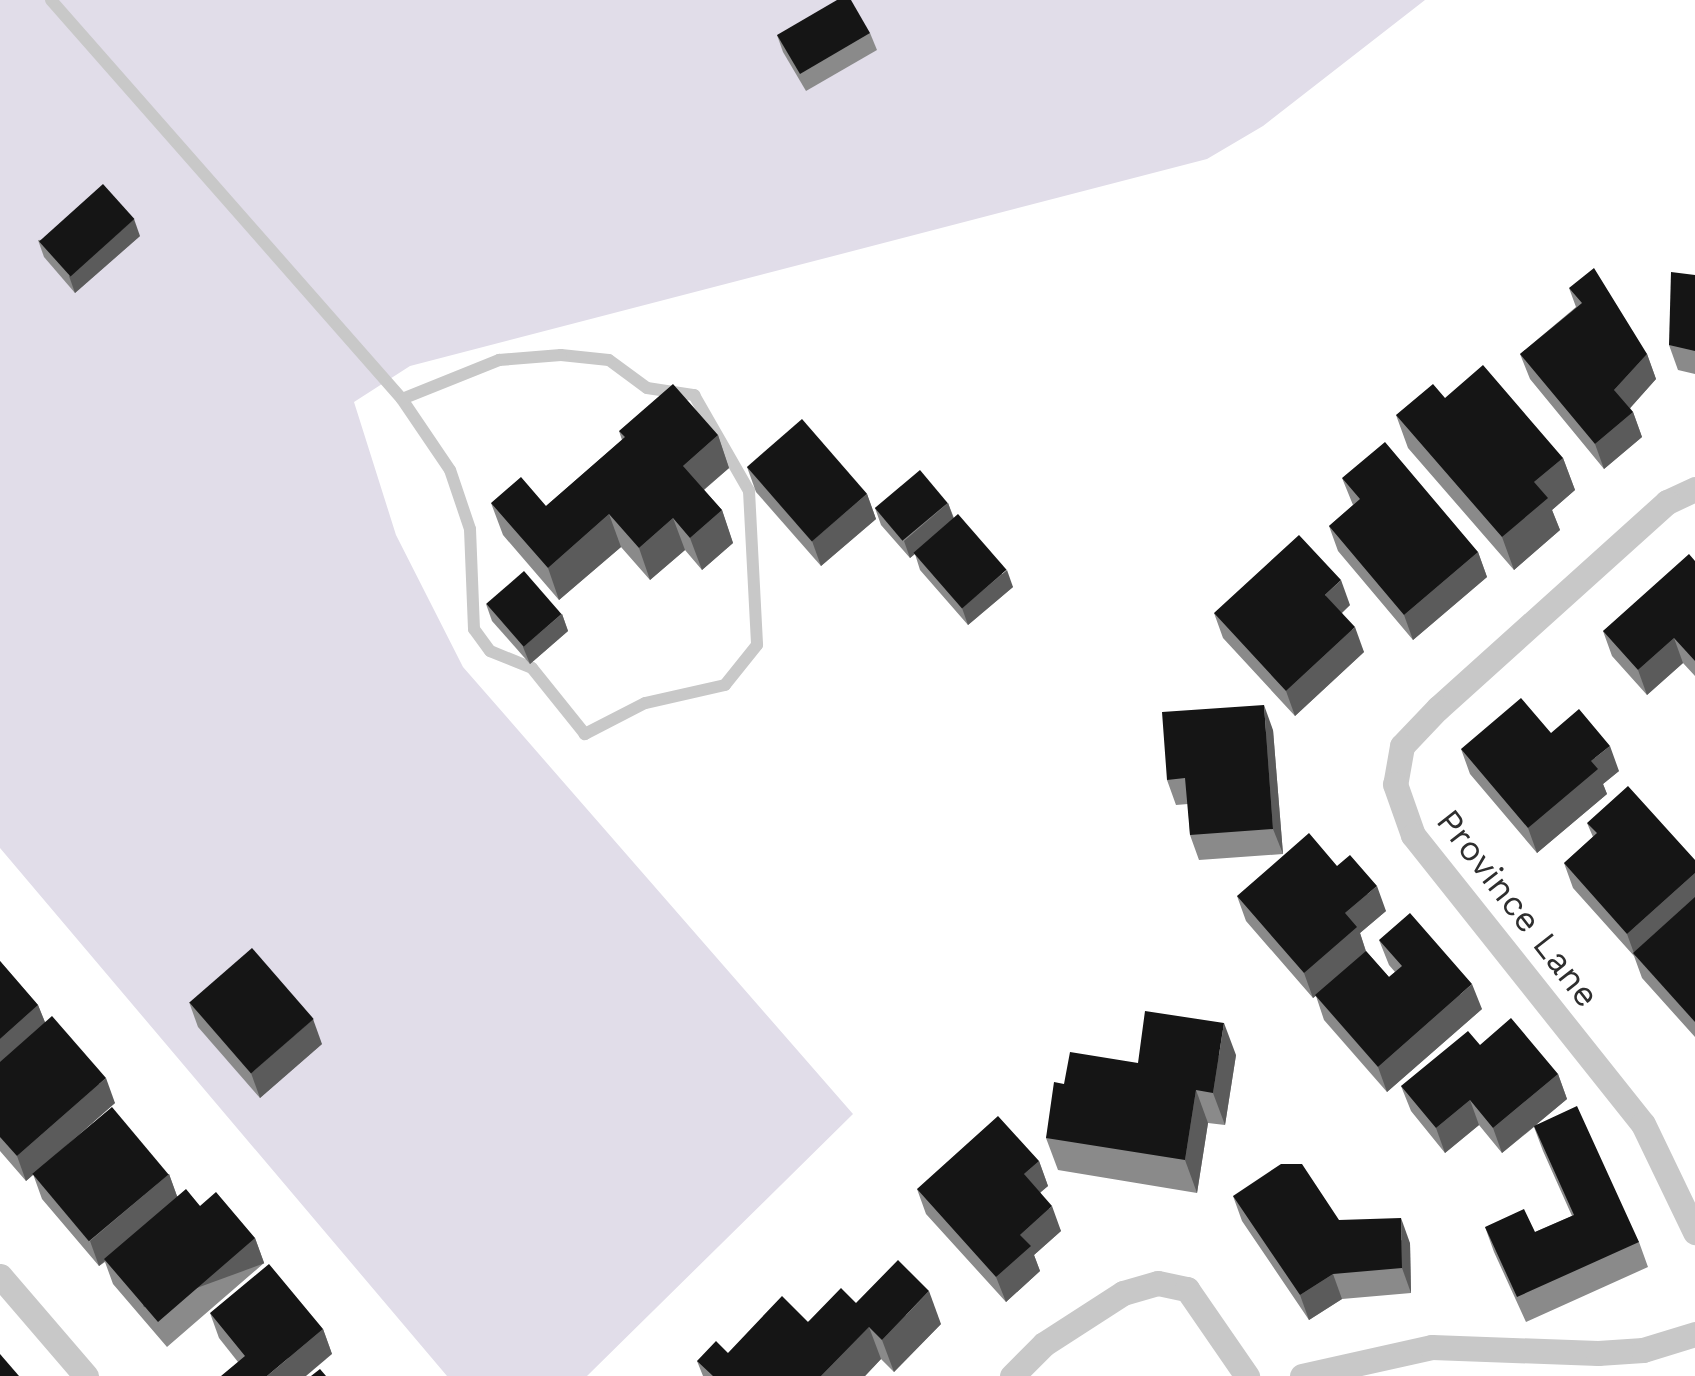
<!DOCTYPE html>
<html>
<head>
<meta charset="utf-8">
<style>
	body { margin:0 }
	#map { position:relative; width:1695px; height:1376px; overflow:hidden; background:#fff; font-family:"Work Sans",sans-serif }
	div>[style] { position:absolute }
	.green>* { inset:0; background:#e1dde9 }
	.service>* { height:12px; margin:-6px; padding:0 6px; transform-origin:6px; border-radius:6px; background:#c8c8c8 }
	.minor>* { height:25px; margin:-12.5px; padding:0 12.5px; transform-origin:12.5px; border-radius:12.5px; background:#c8c8c8 }
	.wall>* { inset:0; background:#8a8a8a }
	.shaded-wall>* { inset:0; background:#5b5b5b; transform-origin:0 0 }
	.building>* { inset:0; background:#151515; transform-origin:0 0 }
	span { translate:-50% -50%; white-space:nowrap; text-align:center; line-height:1.15; -webkit-text-stroke:10px #fff; paint-order:stroke }
	.street-label { font-size:35px; color:#2e2e2e }
</style>
</head>
<body>
<div id="map">
	<div class="green">
		<i style="clip-path:polygon(0 0,1425px 0,1263px 126px,1207px 159px,410px 366px,354px 402px,396px 535px,463px 667px,853px 1114px,587px 1376px,447px 1376px,0 848px)"></i>
	</div>
	<div class="service">
		<i style="left:51px;top:0;width:531px;rotate:48.66deg"></i>
		<i style="left:561px;top:355px;width:48px;rotate:5.9deg"></i>
		<i style="left:609px;top:360px;width:47px;rotate:36.4deg"></i>
		<i style="left:647px;top:388px;width:48px;rotate:8.5deg"></i>
		<i style="left:694px;top:395px;width:111px;rotate:60.2deg"></i>
		<i style="left:749px;top:491px;width:154px;rotate:87deg"></i>
		<i style="left:757px;top:645px;width:51px;rotate:128.7deg"></i>
		<i style="left:725px;top:685px;width:82px;rotate:167.3deg"></i>
		<i style="left:645px;top:703px;width:68px;rotate:152.7deg"></i>
		<i style="left:585px;top:734px;width:85px;rotate:-128.8deg"></i>
		<i style="left:532px;top:668px;width:45px;rotate:-158deg"></i>
		<i style="left:490px;top:651px;width:27px;rotate:-126deg"></i>
		<i style="left:474px;top:629px;width:100px;rotate:-92.3deg"></i>
		<i style="left:470px;top:529px;width:62px;rotate:-108.7deg"></i>
		<i style="left:450px;top:470px;width:86px;rotate:-124.1deg"></i>
		<i style="left:402px;top:399px;width:105px;rotate:-21.9deg"></i>
		<i style="left:499px;top:360px;width:62px;rotate:-4.6deg"></i>
	</div>
	<div class="minor">
		<i style="left:1695px;top:489px;width:31px;rotate:155deg"></i>
		<i style="left:1667px;top:502px;width:308px;rotate:138deg"></i>
		<i style="left:1438px;top:708px;width:52px;rotate:133.5deg"></i>
		<i style="left:1402px;top:746px;width:39px;rotate:100deg"></i>
		<i style="left:1395px;top:784px;width:54px;rotate:70.6deg"></i>
		<i style="left:1413px;top:835px;width:369px;rotate:51.5deg"></i>
		<i style="left:1643px;top:1124px;width:120px;rotate:64.3deg"></i>
		<i style="left:0;top:1276px;width:132px;rotate:49.3deg"></i>
		<i style="left:1012px;top:1376px;width:45px;rotate:-45deg"></i>
		<i style="left:1044px;top:1344px;width:94px;rotate:-32.8deg"></i>
		<i style="left:1123px;top:1293px;width:36px;rotate:-16deg"></i>
		<i style="left:1158px;top:1283px;width:30px;rotate:12deg"></i>
		<i style="left:1187px;top:1289px;width:106px;rotate:55.4deg"></i>
		<i style="left:1302px;top:1376px;width:133px;rotate:-12.6deg"></i>
		<i style="left:1432px;top:1347px;width:166px;rotate:2.1deg"></i>
		<i style="left:1598px;top:1353px;width:45px;rotate:-3.8deg"></i>
		<i style="left:1643px;top:1350px;width:54px;rotate:-17.1deg"></i>
	</div>
	<div class="wall">
		<i style="clip-path:polygon(870px 33px,877px 50px,806px 91px,783px 52px,777px 35px)"></i>
		<i style="clip-path:polygon(140px 236px,75px 293px,44px 257px,38px 240px)"></i>
		<i style="clip-path:polygon(1695px 275px,1695px 374px,1678px 370px,1669px 345px)"></i>
		<i style="clip-path:polygon(1569px 288px,1647px 354px,1656px 379px,1630px 408px,1633px 412px,1642px 437px,1604px 469px,1530px 379px,1520px 354px,1576px 307px)"></i>
		<i style="clip-path:polygon(1445px 398px,1563px 458px,1575px 490px,1552px 510px,1560px 530px,1514px 570px,1408px 448px,1396px 415px)"></i>
		<i style="clip-path:polygon(619px 431px,718px 435px,729px 468px,704px 490px,722px 510px,733px 543px,702px 570px,685px 550px,650px 580px,621px 547px,559px 600px,503px 535px,491px 503px,546px 506px,622px 440px)"></i>
		<i style="clip-path:polygon(747px 467px,867px 494px,876px 519px,821px 566px,756px 492px)"></i>
		<i style="clip-path:polygon(1342px 478px,1478px 552px,1487px 577px,1413px 640px,1338px 551px,1329px 526px,1353px 505px)"></i>
		<i style="clip-path:polygon(948px 503px,954px 518px,1013px 587px,968px 625px,920px 570px,915px 554px,910px 558px,881px 525px,875px 508px)"></i>
		<i style="clip-path:polygon(1695px 561px,1695px 676px,1683px 663px,1647px 695px,1612px 656px,1603px 631px)"></i>
		<i style="clip-path:polygon(486px 604px,562px 614px,568px 631px,530px 664px,492px 621px)"></i>
		<i style="clip-path:polygon(1350px 605px,1342px 613px,1364px 652px,1295px 716px,1223px 638px,1214px 613px)"></i>
		<i style="clip-path:polygon(1273px 730px,1283px 854px,1199px 860px,1190px 835px,1188px 804px,1176px 805px,1167px 780px)"></i>
		<i style="clip-path:polygon(1551px 733px,1619px 771px,1603px 784px,1607px 794px,1537px 853px,1470px 774px,1461px 749px)"></i>
		<i style="clip-path:polygon(1587px 823px,1695px 860px,1695px 1037px,1642px 978px,1634px 956px,1573px 888px,1564px 863px,1593px 837px)"></i>
		<i style="clip-path:polygon(1337px 866px,1386px 911px,1360px 933px,1366px 951px,1389px 977px,1395px 972px,1389px 965px,1379px 940px,1482px 1009px,1387px 1092px,1324px 1020px,1316px 996px,1313px 998px,1246px 921px,1237px 896px)"></i>
		<i style="clip-path:polygon(0 961px,38px 1005px,45px 1022px,115px 1103px,26px 1181px,0 1151px)"></i>
		<i style="clip-path:polygon(189px 1002px,322px 1044px,260px 1098px,198px 1027px)"></i>
		<i style="clip-path:polygon(1480px 1045px,1558px 1074px,1567px 1099px,1537px 1124px,1639px 1242px,1648px 1267px,1526px 1322px,1494px 1252px,1485px 1227px,1535px 1232px,1572px 1216px,1543px 1151px,1534px 1127px,1502px 1153px,1479px 1125px,1445px 1153px,1411px 1111px,1401px 1086px)"></i>
		<i style="clip-path:polygon(1236px 1055px,1225px 1125px,1208px 1123px,1197px 1193px,1058px 1170px,1046px 1138px,1064px 1084px,1138px 1063px)"></i>
		<i style="clip-path:polygon(1039px 1161px,1048px 1186px,1040px 1192px,1061px 1231px,1034px 1255px,1040px 1271px,1006px 1302px,926px 1214px,917px 1189px)"></i>
		<i style="clip-path:polygon(33px 1174px,169px 1174px,177px 1196px,200px 1206px,255px 1238px,264px 1263px,167px 1347px,113px 1284px,105px 1262px,99px 1266px,42px 1199px)"></i>
		<i style="clip-path:polygon(1233px 1196px,1339px 1220px,1410px 1243px,1411px 1293px,1342px 1299px,1309px 1320px,1242px 1221px)"></i>
		<i style="clip-path:polygon(856px 1303px,941px 1324px,894px 1372px,881px 1359px,865px 1376px,703px 1376px,697px 1361px,728px 1353px)"></i>
		<i style="clip-path:polygon(210px 1313px,323px 1329px,332px 1354px,238px 1362px,219px 1338px)"></i>
	</div>
	<div class="shaded-wall">
		<i style="clip-path:polygon(134px 219px,140px 236px,75px 293px,69px 276px)"></i>
		<i style="clip-path:polygon(1647px 354px,1656px 379px,1624px 415px,1614px 390px)"></i>
		<i style="clip-path:polygon(1633px 412px,1642px 437px,1604px 469px,1595px 444px)"></i>
		<i style="clip-path:polygon(718px 435px,729px 468px,694px 498px,683px 466px)"></i>
		<i style="clip-path:polygon(1563px 458px,1575px 490px,1552px 510px,1560px 530px,1514px 570px,1502px 537px,1534px 482px)"></i>
		<i style="clip-path:polygon(867px 494px,876px 519px,821px 566px,812px 541px)"></i>
		<i style="clip-path:polygon(948px 503px,954px 520px,910px 558px,904px 541px)"></i>
		<i style="clip-path:polygon(722px 510px,733px 543px,702px 570px,690px 538px)"></i>
		<i style="clip-path:polygon(609px 514px,621px 547px,559px 600px,548px 568px)"></i>
		<i style="clip-path:polygon(673px 518px,685px 550px,650px 580px,639px 548px)"></i>
		<i style="clip-path:polygon(1478px 552px,1487px 577px,1413px 640px,1404px 615px)"></i>
		<i style="clip-path:polygon(1007px 570px,1013px 587px,968px 625px,962px 608px)"></i>
		<i style="clip-path:polygon(1341px 580px,1350px 605px,1334px 620px,1325px 595px)"></i>
		<i style="clip-path:polygon(562px 614px,568px 631px,530px 664px,523px 647px)"></i>
		<i style="clip-path:polygon(1355px 627px,1364px 652px,1295px 716px,1286px 691px)"></i>
		<i style="clip-path:polygon(1674px 638px,1683px 663px,1647px 695px,1638px 670px)"></i>
		<i style="clip-path:polygon(1264px 705px,1273px 730px,1283px 854px,1273px 829px)"></i>
		<i style="clip-path:polygon(1610px 746px,1619px 771px,1603px 784px,1607px 794px,1537px 853px,1528px 828px,1591px 761px)"></i>
		<i style="clip-path:polygon(1695px 873px,1695px 906px,1635px 956px,1627px 934px)"></i>
		<i style="clip-path:polygon(1377px 886px,1386px 911px,1360px 933px,1366px 952px,1313px 998px,1304px 973px,1345px 913px)"></i>
		<i style="clip-path:polygon(1472px 984px,1482px 1009px,1387px 1092px,1378px 1067px)"></i>
		<i style="clip-path:polygon(38px 1005px,48px 1030px,0 1072px,0 1039px)"></i>
		<i style="clip-path:polygon(313px 1019px,322px 1044px,260px 1098px,251px 1073px)"></i>
		<i style="clip-path:polygon(1224px 1023px,1236px 1055px,1225px 1125px,1213px 1093px)"></i>
		<i style="clip-path:polygon(1558px 1074px,1567px 1099px,1502px 1153px,1493px 1128px)"></i>
		<i style="clip-path:polygon(106px 1078px,115px 1103px,26px 1181px,17px 1156px)"></i>
		<i style="clip-path:polygon(1196px 1090px,1208px 1123px,1197px 1193px,1185px 1160px)"></i>
		<i style="clip-path:polygon(1470px 1100px,1479px 1125px,1445px 1153px,1436px 1128px)"></i>
		<i style="clip-path:polygon(1039px 1161px,1048px 1186px,1033px 1199px,1024px 1174px)"></i>
		<i style="clip-path:polygon(169px 1174px,178px 1199px,99px 1266px,90px 1241px)"></i>
		<i style="clip-path:polygon(1052px 1206px,1061px 1231px,1034px 1255px,1040px 1271px,1006px 1302px,996px 1277px,1020px 1235px)"></i>
		<i style="clip-path:polygon(1401px 1218px,1410px 1243px,1411px 1293px,1402px 1268px)"></i>
		<i style="left:255px;top:1238px;width:27px;height:128px;rotate:70deg"></i>
		<i style="clip-path:polygon(1333px 1274px,1342px 1299px,1309px 1320px,1300px 1295px)"></i>
		<i style="clip-path:polygon(929px 1291px,941px 1324px,894px 1372px,882px 1340px)"></i>
		<i style="clip-path:polygon(869px 1327px,881px 1359px,865px 1376px,821px 1376px)"></i>
		<i style="clip-path:polygon(323px 1329px,332px 1354px,306px 1376px,267px 1376px)"></i>
	</div>
	<div class="building">
		<i style="clip-path:polygon(837px 0,851px 0,870px 33px,800px 74px,777px 35px)"></i>
		<i style="left:103px;top:184px;width:47px;height:86px;rotate:48deg"></i>
		<i style="clip-path:polygon(1594px 268px,1647px 354px,1614px 390px,1633px 412px,1595px 444px,1520px 354px,1582px 303px,1569px 288px)"></i>
		<i style="clip-path:polygon(1671px 272px,1695px 275px,1695px 351px,1669px 345px)"></i>
		<i style="clip-path:polygon(1483px 365px,1563px 458px,1534px 482px,1548px 498px,1502px 537px,1396px 415px,1433px 384px,1445px 398px)"></i>
		<i style="clip-path:polygon(673px 384px,718px 435px,683px 466px,722px 510px,690px 538px,673px 518px,639px 548px,609px 514px,548px 568px,491px 503px,521px 477px,546px 506px,625px 437px,619px 431px)"></i>
		<i style="left:802px;top:419px;width:99px;height:73px;rotate:49deg"></i>
		<i style="clip-path:polygon(1385px 442px,1478px 552px,1404px 615px,1329px 526px,1360px 499px,1342px 478px)"></i>
		<i style="left:920px;top:470px;width:43px;height:59px;rotate:50deg"></i>
		<i style="left:958px;top:514px;width:74px;height:59px;rotate:49deg"></i>
		<i style="clip-path:polygon(1299px 535px,1341px 580px,1325px 595px,1355px 627px,1286px 691px,1214px 613px)"></i>
		<i style="clip-path:polygon(1689px 554px,1695px 561px,1695px 661px,1674px 638px,1638px 670px,1603px 631px)"></i>
		<i style="left:524px;top:571px;width:57px;height:50px;rotate:49deg"></i>
		<i style="clip-path:polygon(1521px 698px,1551px 733px,1579px 709px,1610px 746px,1591px 761px,1598px 769px,1528px 828px,1461px 749px)"></i>
		<i style="clip-path:polygon(1264px 705px,1273px 829px,1190px 835px,1185px 778px,1167px 780px,1162px 712px)"></i>
		<i style="clip-path:polygon(1628px 786px,1695px 860px,1695px 873px,1627px 934px,1564px 863px,1597px 833px,1587px 823px)"></i>
		<i style="clip-path:polygon(1309px 833px,1337px 866px,1350px 855px,1377px 886px,1345px 913px,1357px 927px,1304px 973px,1237px 896px)"></i>
		<i style="clip-path:polygon(1695px 897px,1695px 1022px,1633px 953px)"></i>
		<i style="clip-path:polygon(1410px 913px,1472px 984px,1378px 1067px,1315px 995px,1366px 951px,1389px 977px,1402px 966px,1379px 940px)"></i>
		<i style="left:252px;top:948px;width:94px;height:83px;rotate:49deg"></i>
		<i style="clip-path:polygon(0 961px,38px 1005px,0 1039px)"></i>
		<i style="clip-path:polygon(1145px 1011px,1224px 1023px,1213px 1093px,1196px 1090px,1185px 1160px,1046px 1138px,1054px 1082px,1064px 1084px,1070px 1052px,1138px 1063px)"></i>
		<i style="clip-path:polygon(52px 1016px,106px 1078px,17px 1156px,0 1137px,0 1062px)"></i>
		<i style="clip-path:polygon(1511px 1018px,1558px 1074px,1493px 1128px,1470px 1100px,1436px 1128px,1401px 1086px,1468px 1031px,1480px 1045px)"></i>
		<i style="clip-path:polygon(1577px 1106px,1639px 1242px,1517px 1297px,1485px 1227px,1524px 1209px,1535px 1232px,1574px 1215px,1534px 1126px)"></i>
		<i style="left:112px;top:1107px;width:88px;height:104px;rotate:50deg"></i>
		<i style="clip-path:polygon(998px 1116px,1039px 1161px,1024px 1174px,1052px 1206px,1020px 1235px,1031px 1246px,996px 1277px,917px 1189px)"></i>
		<i style="clip-path:polygon(1281px 1164px,1302px 1164px,1339px 1220px,1401px 1218px,1402px 1268px,1333px 1274px,1300px 1295px,1233px 1196px)"></i>
		<i style="clip-path:polygon(186px 1189px,200px 1206px,216px 1192px,255px 1238px,158px 1322px,104px 1259px)"></i>
		<i style="clip-path:polygon(898px 1260px,929px 1291px,882px 1340px,869px 1327px,821px 1376px,713px 1376px,697px 1361px,716px 1341px,728px 1353px,782px 1296px,808px 1322px,841px 1288px,856px 1303px)"></i>
		<i style="clip-path:polygon(269px 1264px,323px 1329px,267px 1376px,221px 1376px,245px 1356px,210px 1313px)"></i>
		<i style="clip-path:polygon(0 1354px,19px 1376px,0 1376px)"></i>
		<i style="clip-path:polygon(320px 1369px,326px 1376px,311px 1376px)"></i>
	</div>
	<div class="street-label">
		<span style="left:1518px;top:908px;rotate:52deg">Province Lane</span>
	</div>
</div>
</body>
</html>
